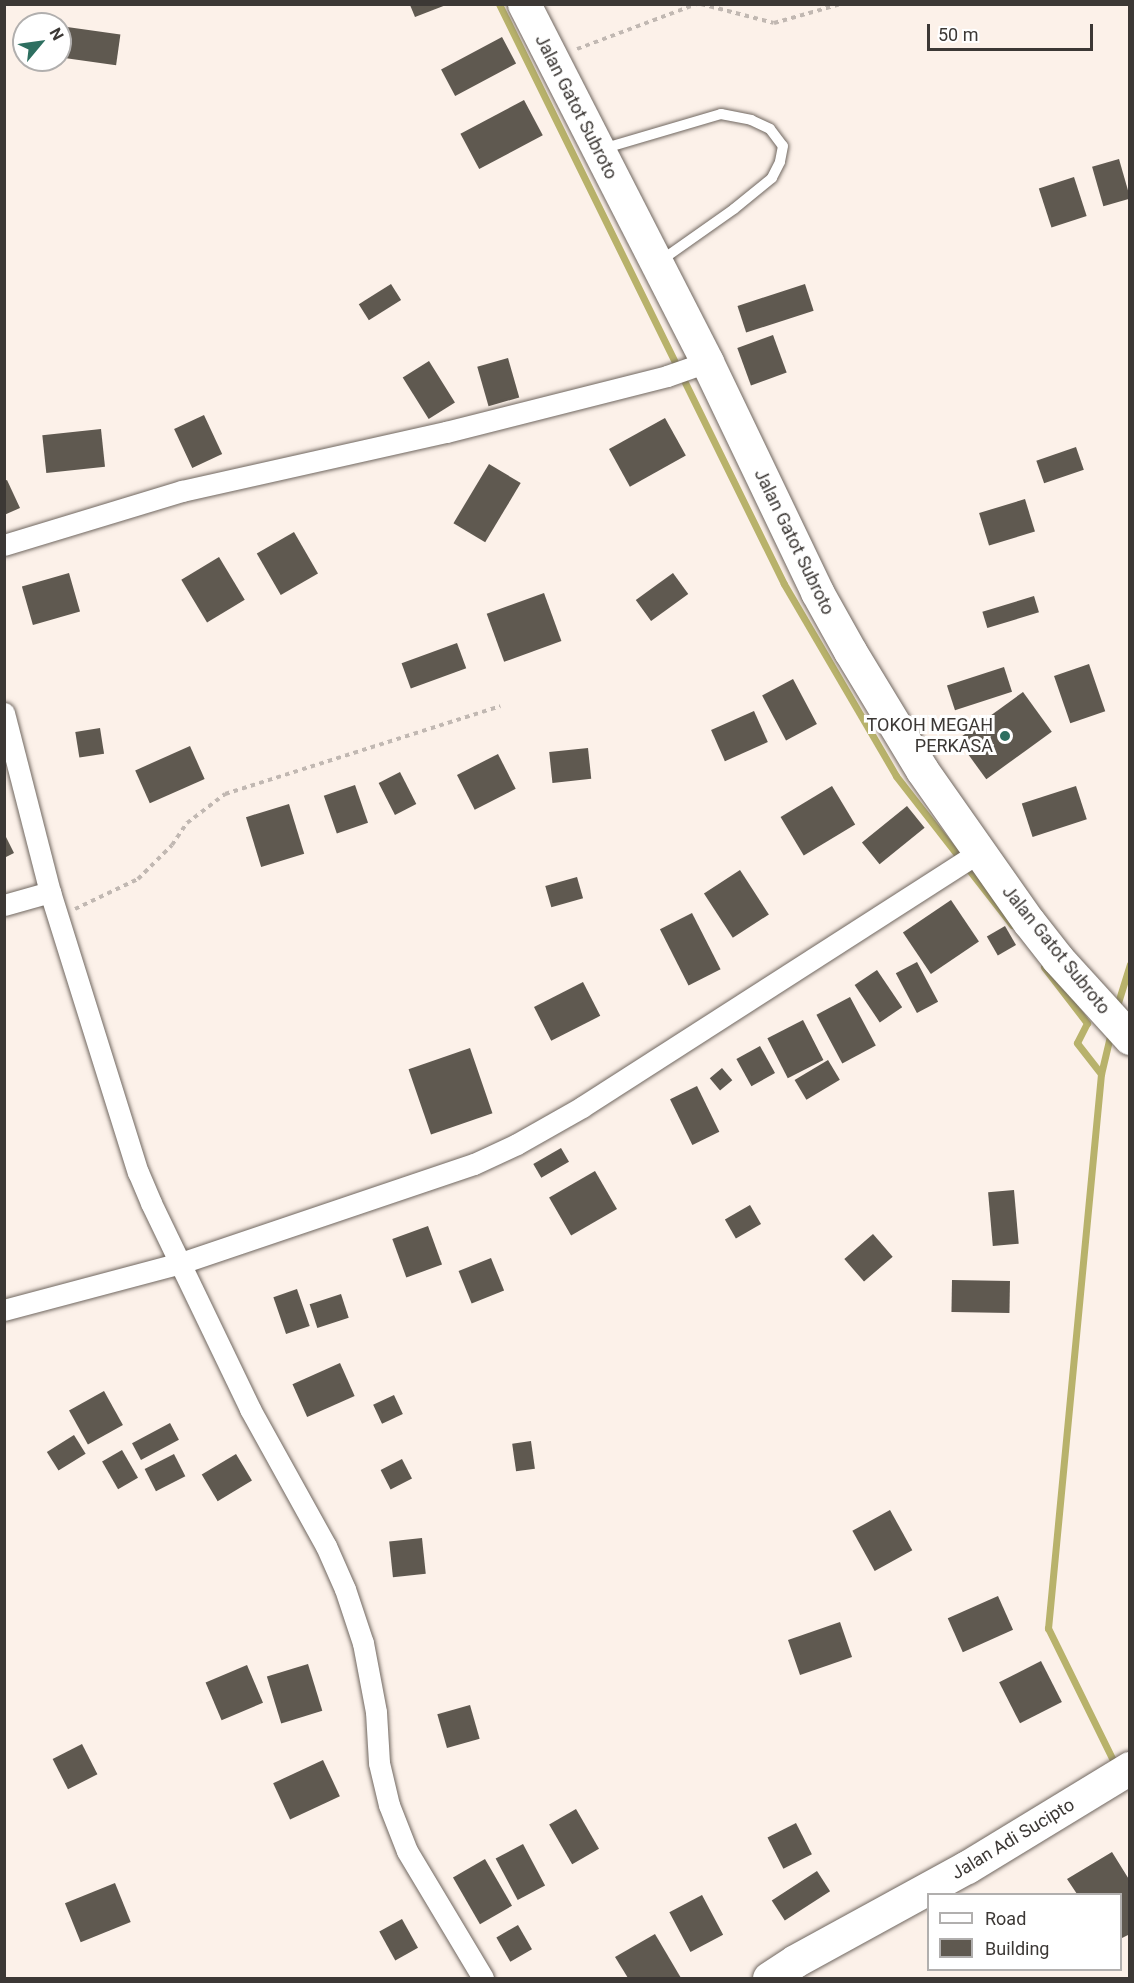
<!DOCTYPE html>
<html>
<head>
<meta charset="utf-8">
<style>
	body { margin:0 }
	#map { position:relative; width:1134px; height:1983px; overflow:hidden; background:#fcf1e9; font-family:Roboto,sans-serif }
	div>[style] { position:absolute }
	.stream>* { height:7px; margin:-3.5px; padding:0 3.5px; transform-origin:3.5px; border-radius:3.5px; background:#b8b26b }
	.building>* { inset:0; background:#5f5950; transform-origin:0 0 }
	.path>* { height:4px; margin-top:-2px; transform-origin:0; background:repeating-linear-gradient(90deg,#c1b8b2 0 4.5px,transparent 0 9px) }
	.roads { filter:drop-shadow(0 0 2px #706760) drop-shadow(0 0 2px #706760) }
	.service>* { height:10px; margin:-5px; padding:0 5px; transform-origin:5px; border-radius:5px; background:#fff }
	.minor>* { height:21px; margin:-10.5px; padding:0 10.5px; transform-origin:10.5px; border-radius:10.5px; background:#fff }
	.trunk>* { height:33px; margin:-16.5px; padding:0 16.5px; transform-origin:16.5px; border-radius:16.5px; background:#fff }
	.dots>* { width:16px; height:16px; translate:-50% -50%; box-sizing:border-box; border:3px solid #fff; border-radius:50% }
	span { translate:-50% -50%; white-space:nowrap; text-align:center; line-height:1.15; -webkit-text-stroke:6px #fff; paint-order:stroke }
	.street-label { font-size:18px; color:#3c3835 }
	.poi-label { font-size:18px; color:#3c3835 }
	.right { translate:-100% -50%; text-align:right }
	.frame { position:absolute; inset:0; border:6px solid #3c3835; pointer-events:none }
	.legend { position:absolute; left:927px; top:1893px; width:195px; height:78px; box-sizing:border-box; background:#fff; border:2px solid #b1afae; margin:0; padding:8px 10px; list-style:none; font-size:18px; color:#3c3835 }
	.legend li { display:flex; align-items:center; gap:12px; height:30px }
	.legend b { width:30px; border:2px solid #b1afae }
	.north { position:absolute; left:12px; top:12px; width:60px; height:60px; box-sizing:border-box; background:#fff; border:2px solid #b1afae; border-radius:50%; rotate:61deg; font-size:16px; font-weight:700; line-height:24px; text-align:center; color:#3c3835 }
	.north::after { content:''; display:block; margin:auto; width:21px; height:27px; background:#2e6f60; clip-path:polygon(50% 0,100% 100%,50% 72%,0 100%) }
	.scale { position:absolute; left:927px; top:24px; width:166px; height:27px; box-sizing:border-box; border:3px solid #3c3835; border-top:0; padding-left:8px; font-size:18px; line-height:21px; white-space:nowrap; color:#3c3835; -webkit-text-stroke:4px #fff; paint-order:stroke }
</style>
</head>
<body>
<div id="map">
	<div class="stream">
		<i style="left:499px;top:4px;width:646px;rotate:63.83deg"></i>
		<i style="left:784px;top:584px;width:222px;rotate:59.7deg"></i>
		<i style="left:896px;top:776px;width:189px;rotate:52.1deg"></i>
		<i style="left:1044px;top:967px;width:71px;rotate:52.5deg"></i>
		<i style="left:1087px;top:1023px;width:22px;rotate:117deg"></i>
		<i style="left:1077px;top:1043px;width:39px;rotate:52deg"></i>
		<i style="left:1116px;top:1009px;width:47px;rotate:-72.7deg"></i>
		<i style="left:1111px;top:1032px;width:43px;rotate:103.4deg"></i>
		<i style="left:1101px;top:1074px;width:557px;rotate:95.46deg"></i>
		<i style="left:1048px;top:1628px;width:154px;rotate:63.8deg"></i>
	</div>
	<div class="building">
		<i style="clip-path:polygon(410px 5px,446px 5px,415px 17px)"></i>
		<i style="left:60px;top:26px;width:61px;height:31px;rotate:8deg"></i>
		<i style="left:502px;top:37px;width:30px;height:69px;rotate:62deg"></i>
		<i style="left:524px;top:100px;width:40px;height:72px;rotate:62deg"></i>
		<i style="left:1119px;top:159px;width:41px;height:28px;rotate:74deg"></i>
		<i style="left:1074px;top:177px;width:41px;height:37px;rotate:72deg"></i>
		<i style="left:391px;top:284px;width:19px;height:38px;rotate:58deg"></i>
		<i style="left:805px;top:284px;width:28px;height:71px;rotate:72deg"></i>
		<i style="left:773px;top:335px;width:40px;height:38px;rotate:70deg"></i>
		<i style="left:508px;top:358px;width:41px;height:32px;rotate:74deg"></i>
		<i style="left:429px;top:361px;width:49px;height:31px;rotate:58deg"></i>
		<i style="left:204px;top:415px;width:43px;height:33px;rotate:65deg"></i>
		<i style="left:665px;top:418px;width:43px;height:64px;rotate:61deg"></i>
		<i style="left:101px;top:429px;width:38px;height:59px;rotate:84deg"></i>
		<i style="left:1076px;top:447px;width:24px;height:42px;rotate:71deg"></i>
		<i style="left:489px;top:464px;width:37px;height:69px;rotate:31deg"></i>
		<i style="clip-path:polygon(7px 480px,20px 508px,4px 515px,4px 481px)"></i>
		<i style="left:1025px;top:499px;width:34px;height:48px;rotate:73deg"></i>
		<i style="left:294px;top:532px;width:48px;height:43px;rotate:60deg"></i>
		<i style="left:219px;top:557px;width:50px;height:44px;rotate:59deg"></i>
		<i style="left:69px;top:573px;width:40px;height:49px;rotate:74deg"></i>
		<i style="left:673px;top:573px;width:26px;height:46px;rotate:54deg"></i>
		<i style="left:544px;top:593px;width:51px;height:61px;rotate:70deg"></i>
		<i style="left:1034px;top:596px;width:17px;height:54px;rotate:73deg"></i>
		<i style="left:457px;top:643px;width:27px;height:59px;rotate:70deg"></i>
		<i style="left:1089px;top:664px;width:50px;height:37px;rotate:71deg"></i>
		<i style="left:1004px;top:667px;width:26px;height:60px;rotate:72deg"></i>
		<i style="left:793px;top:679px;width:51px;height:35px;rotate:62deg"></i>
		<i style="left:1023px;top:692px;width:49px;height:81px;rotate:54deg"></i>
		<i style="left:754px;top:711px;width:34px;height:47px;rotate:66deg"></i>
		<i style="left:100px;top:728px;width:26px;height:25px;rotate:81deg"></i>
		<i style="left:190px;top:746px;width:36px;height:60px;rotate:66deg"></i>
		<i style="left:588px;top:748px;width:31px;height:39px;rotate:84deg"></i>
		<i style="left:498px;top:754px;width:39px;height:46px;rotate:63deg"></i>
		<i style="left:400px;top:772px;width:36px;height:24px;rotate:63deg"></i>
		<i style="left:355px;top:785px;width:40px;height:33px;rotate:71deg"></i>
		<i style="left:832px;top:786px;width:45px;height:60px;rotate:59deg"></i>
		<i style="left:1076px;top:786px;width:35px;height:57px;rotate:72deg"></i>
		<i style="left:289px;top:804px;width:52px;height:45px;rotate:73deg"></i>
		<i style="left:907px;top:806px;width:28px;height:58px;rotate:51deg"></i>
		<i style="clip-path:polygon(4px 833px,14px 853px,4px 858px)"></i>
		<i style="left:740px;top:870px;width:53px;height:43px;rotate:57deg"></i>
		<i style="left:577px;top:877px;width:22px;height:33px;rotate:74deg"></i>
		<i style="left:951px;top:900px;width:50px;height:58px;rotate:56deg"></i>
		<i style="left:692px;top:913px;width:63px;height:36px;rotate:63deg"></i>
		<i style="left:1005px;top:926px;width:22px;height:21px;rotate:60deg"></i>
		<i style="left:917px;top:962px;width:45px;height:24px;rotate:62deg"></i>
		<i style="left:877px;top:970px;width:45px;height:27px;rotate:56deg"></i>
		<i style="left:583px;top:982px;width:38px;height:55px;rotate:63deg"></i>
		<i style="left:850px;top:997px;width:55px;height:38px;rotate:62deg"></i>
		<i style="left:803px;top:1020px;width:45px;height:40px;rotate:63deg"></i>
		<i style="left:760px;top:1046px;width:31px;height:27px;rotate:61deg"></i>
		<i style="left:470px;top:1048px;width:69px;height:65px;rotate:71deg"></i>
		<i style="left:828px;top:1060px;width:23px;height:39px;rotate:59deg"></i>
		<i style="left:722px;top:1068px;width:16px;height:16px;rotate:50deg"></i>
		<i style="left:697px;top:1086px;width:51px;height:30px;rotate:64deg"></i>
		<i style="left:561px;top:1148px;width:16px;height:32px;rotate:60deg"></i>
		<i style="left:595px;top:1171px;width:44px;height:53px;rotate:60deg"></i>
		<i style="left:1014px;top:1190px;width:54px;height:26px;rotate:85deg"></i>
		<i style="left:750px;top:1205px;width:22px;height:29px;rotate:60deg"></i>
		<i style="left:428px;top:1226px;width:41px;height:38px;rotate:70deg"></i>
		<i style="left:873px;top:1234px;width:30px;height:38px;rotate:49deg"></i>
		<i style="left:491px;top:1258px;width:35px;height:35px;rotate:68deg"></i>
		<i style="left:952px;top:1280px;width:58px;height:32px;rotate:1deg"></i>
		<i style="left:297px;top:1289px;width:39px;height:25px;rotate:71deg"></i>
		<i style="left:341px;top:1294px;width:25px;height:33px;rotate:72deg"></i>
		<i style="left:340px;top:1363px;width:36px;height:52px;rotate:66deg"></i>
		<i style="left:104px;top:1391px;width:39px;height:40px;rotate:61deg"></i>
		<i style="left:394px;top:1395px;width:21px;height:23px;rotate:65deg"></i>
		<i style="left:170px;top:1423px;width:19px;height:43px;rotate:62deg"></i>
		<i style="left:74px;top:1435px;width:22px;height:32px;rotate:58deg"></i>
		<i style="left:531px;top:1441px;width:28px;height:19px;rotate:82deg"></i>
		<i style="left:122px;top:1450px;width:32px;height:23px;rotate:60deg"></i>
		<i style="left:174px;top:1454px;width:25px;height:33px;rotate:63deg"></i>
		<i style="left:236px;top:1454px;width:31px;height:40px;rotate:59deg"></i>
		<i style="left:402px;top:1459px;width:22px;height:24px;rotate:63deg"></i>
		<i style="left:890px;top:1510px;width:46px;height:43px;rotate:61deg"></i>
		<i style="left:422px;top:1538px;width:36px;height:33px;rotate:84deg"></i>
		<i style="left:998px;top:1596px;width:37px;height:55px;rotate:66deg"></i>
		<i style="left:840px;top:1622px;width:37px;height:55px;rotate:71deg"></i>
		<i style="left:1041px;top:1661px;width:46px;height:47px;rotate:63deg"></i>
		<i style="left:308px;top:1664px;width:49px;height:43px;rotate:73deg"></i>
		<i style="left:247px;top:1665px;width:41px;height:45px;rotate:67deg"></i>
		<i style="left:470px;top:1705px;width:35px;height:34px;rotate:74deg"></i>
		<i style="left:82px;top:1744px;width:34px;height:33px;rotate:63deg"></i>
		<i style="left:323px;top:1760px;width:40px;height:55px;rotate:65deg"></i>
		<i style="left:576px;top:1809px;width:46px;height:31px;rotate:60deg"></i>
		<i style="left:796px;top:1823px;width:35px;height:32px;rotate:63deg"></i>
		<i style="left:523px;top:1844px;width:47px;height:31px;rotate:62deg"></i>
		<i style="clip-path:polygon(1112px 1852px,1130px 1881px,1130px 1934px,1120px 1939px,1120px 1894px,1077px 1894px,1067px 1879px)"></i>
		<i style="left:485px;top:1859px;width:54px;height:37px;rotate:60deg"></i>
		<i style="left:817px;top:1871px;width:24px;height:54px;rotate:57deg"></i>
		<i style="left:115px;top:1883px;width:42px;height:54px;rotate:68deg"></i>
		<i style="left:702px;top:1895px;width:45px;height:37px;rotate:62deg"></i>
		<i style="left:402px;top:1919px;width:33px;height:26px;rotate:61deg"></i>
		<i style="left:518px;top:1925px;width:28px;height:25px;rotate:60deg"></i>
		<i style="clip-path:polygon(655px 1934px,681px 1978px,628px 1978px,615px 1957px)"></i>
	</div>
	<div class="path">
		<i style="left:701px;top:4px;width:75px;rotate:14.6deg"></i>
		<i style="left:774px;top:23px;width:70px;rotate:-15.8deg"></i>
		<i style="left:577px;top:49px;width:128px;rotate:-20.6deg"></i>
		<i style="left:75px;top:909px;width:70px;rotate:-25.5deg"></i>
		<i style="left:138px;top:879px;width:48px;rotate:-45deg"></i>
		<i style="left:172px;top:845px;width:27px;rotate:-56deg"></i>
		<i style="left:187px;top:823px;width:48px;rotate:-37.3deg"></i>
		<i style="left:225px;top:794px;width:289px;rotate:-17.7deg"></i>
	</div>
	<div class="roads">
		<div class="service">
			<i style="left:602px;top:149px;width:124px;rotate:-16.4deg"></i>
			<i style="left:721px;top:114px;width:31px;rotate:11deg"></i>
			<i style="left:751px;top:120px;width:21px;rotate:25deg"></i>
			<i style="left:770px;top:129px;width:21px;rotate:53deg"></i>
			<i style="left:783px;top:146px;width:16px;rotate:101deg"></i>
			<i style="left:780px;top:162px;width:18px;rotate:117deg"></i>
			<i style="left:772px;top:178px;width:49px;rotate:140.8deg"></i>
			<i style="left:734px;top:209px;width:92px;rotate:144.8deg"></i>
		</div>
		<div class="minor">
			<i style="left:4px;top:545px;width:186px;rotate:-16.9deg"></i>
			<i style="left:182px;top:491px;width:271px;rotate:-12.6deg"></i>
			<i style="left:446px;top:432px;width:228px;rotate:-14.2deg"></i>
			<i style="left:667px;top:376px;width:42px;rotate:-19.3deg"></i>
			<i style="left:4px;top:713px;width:185px;rotate:75.6deg"></i>
			<i style="left:50px;top:892px;width:294px;rotate:72.6deg"></i>
			<i style="left:138px;top:1172px;width:34px;rotate:67deg"></i>
			<i style="left:151px;top:1203px;width:229px;rotate:64.3deg"></i>
			<i style="left:250px;top:1409px;width:157px;rotate:61deg"></i>
			<i style="left:326px;top:1546px;width:47px;rotate:66.2deg"></i>
			<i style="left:345px;top:1589px;width:57px;rotate:71.6deg"></i>
			<i style="left:363px;top:1643px;width:70px;rotate:79.3deg"></i>
			<i style="left:376px;top:1712px;width:51px;rotate:86.6deg"></i>
			<i style="left:379px;top:1763px;width:43px;rotate:76.6deg"></i>
			<i style="left:389px;top:1805px;width:49px;rotate:68.6deg"></i>
			<i style="left:407px;top:1851px;width:148px;rotate:59.1deg"></i>
			<i style="left:4px;top:905px;width:48px;rotate:-15.8deg"></i>
			<i style="left:4px;top:1310px;width:183px;rotate:-14.9deg"></i>
			<i style="left:181px;top:1263px;width:309px;rotate:-18.7deg"></i>
			<i style="left:474px;top:1164px;width:47px;rotate:-24.9deg"></i>
			<i style="left:517px;top:1144px;width:75px;rotate:-29.6deg"></i>
			<i style="left:582px;top:1107px;width:472px;rotate:-32.7deg"></i>
		</div>
		<div class="trunk">
			<i style="left:524px;top:4px;width:402px;rotate:62.9deg"></i>
			<i style="left:707px;top:362px;width:255px;rotate:64.4deg"></i>
			<i style="left:817px;top:592px;width:68px;rotate:60.8deg"></i>
			<i style="left:850px;top:651px;width:139px;rotate:58.8deg"></i>
			<i style="left:922px;top:770px;width:186px;rotate:54.9deg"></i>
			<i style="left:1029px;top:922px;width:47px;rotate:51.9deg"></i>
			<i style="left:1058px;top:959px;width:107px;rotate:47.7deg"></i>
			<i style="left:769px;top:1978px;width:31px;rotate:-33deg"></i>
			<i style="left:795px;top:1961px;width:196px;rotate:-28.7deg"></i>
			<i style="left:967px;top:1867px;width:191px;rotate:-31.3deg"></i>
		</div>
	</div>
	<div class="dots">
		<i style="left:1005px;top:736px;background:#2e6f60"></i>
	</div>
	<div class="street-label">
		<span style="left:576px;top:107px;rotate:63deg">Jalan Gatot Subroto</span>
		<span style="left:794px;top:542px;rotate:64deg">Jalan Gatot Subroto</span>
		<span style="left:1056px;top:950px;rotate:51deg">Jalan Gatot Subroto</span>
		<span style="left:1013px;top:1839px;rotate:-31deg">Jalan Adi Sucipto</span>
	</div>
	<div class="poi-label">
		<span class="right" style="left:993px;top:736px">TOKOH MEGAH<br>PERKASA</span>
	</div>
	<div class="frame"></div>
	<ul class="legend">
	<li><b style="height:8px;background:#fff"></b>Road</li>
	<li><b style="height:16px;background:#5f5950"></b>Building</li>
	</ul>
	<div class="north">N</div>
	<div class="scale">50 m</div>
</div>
</body>
</html>
